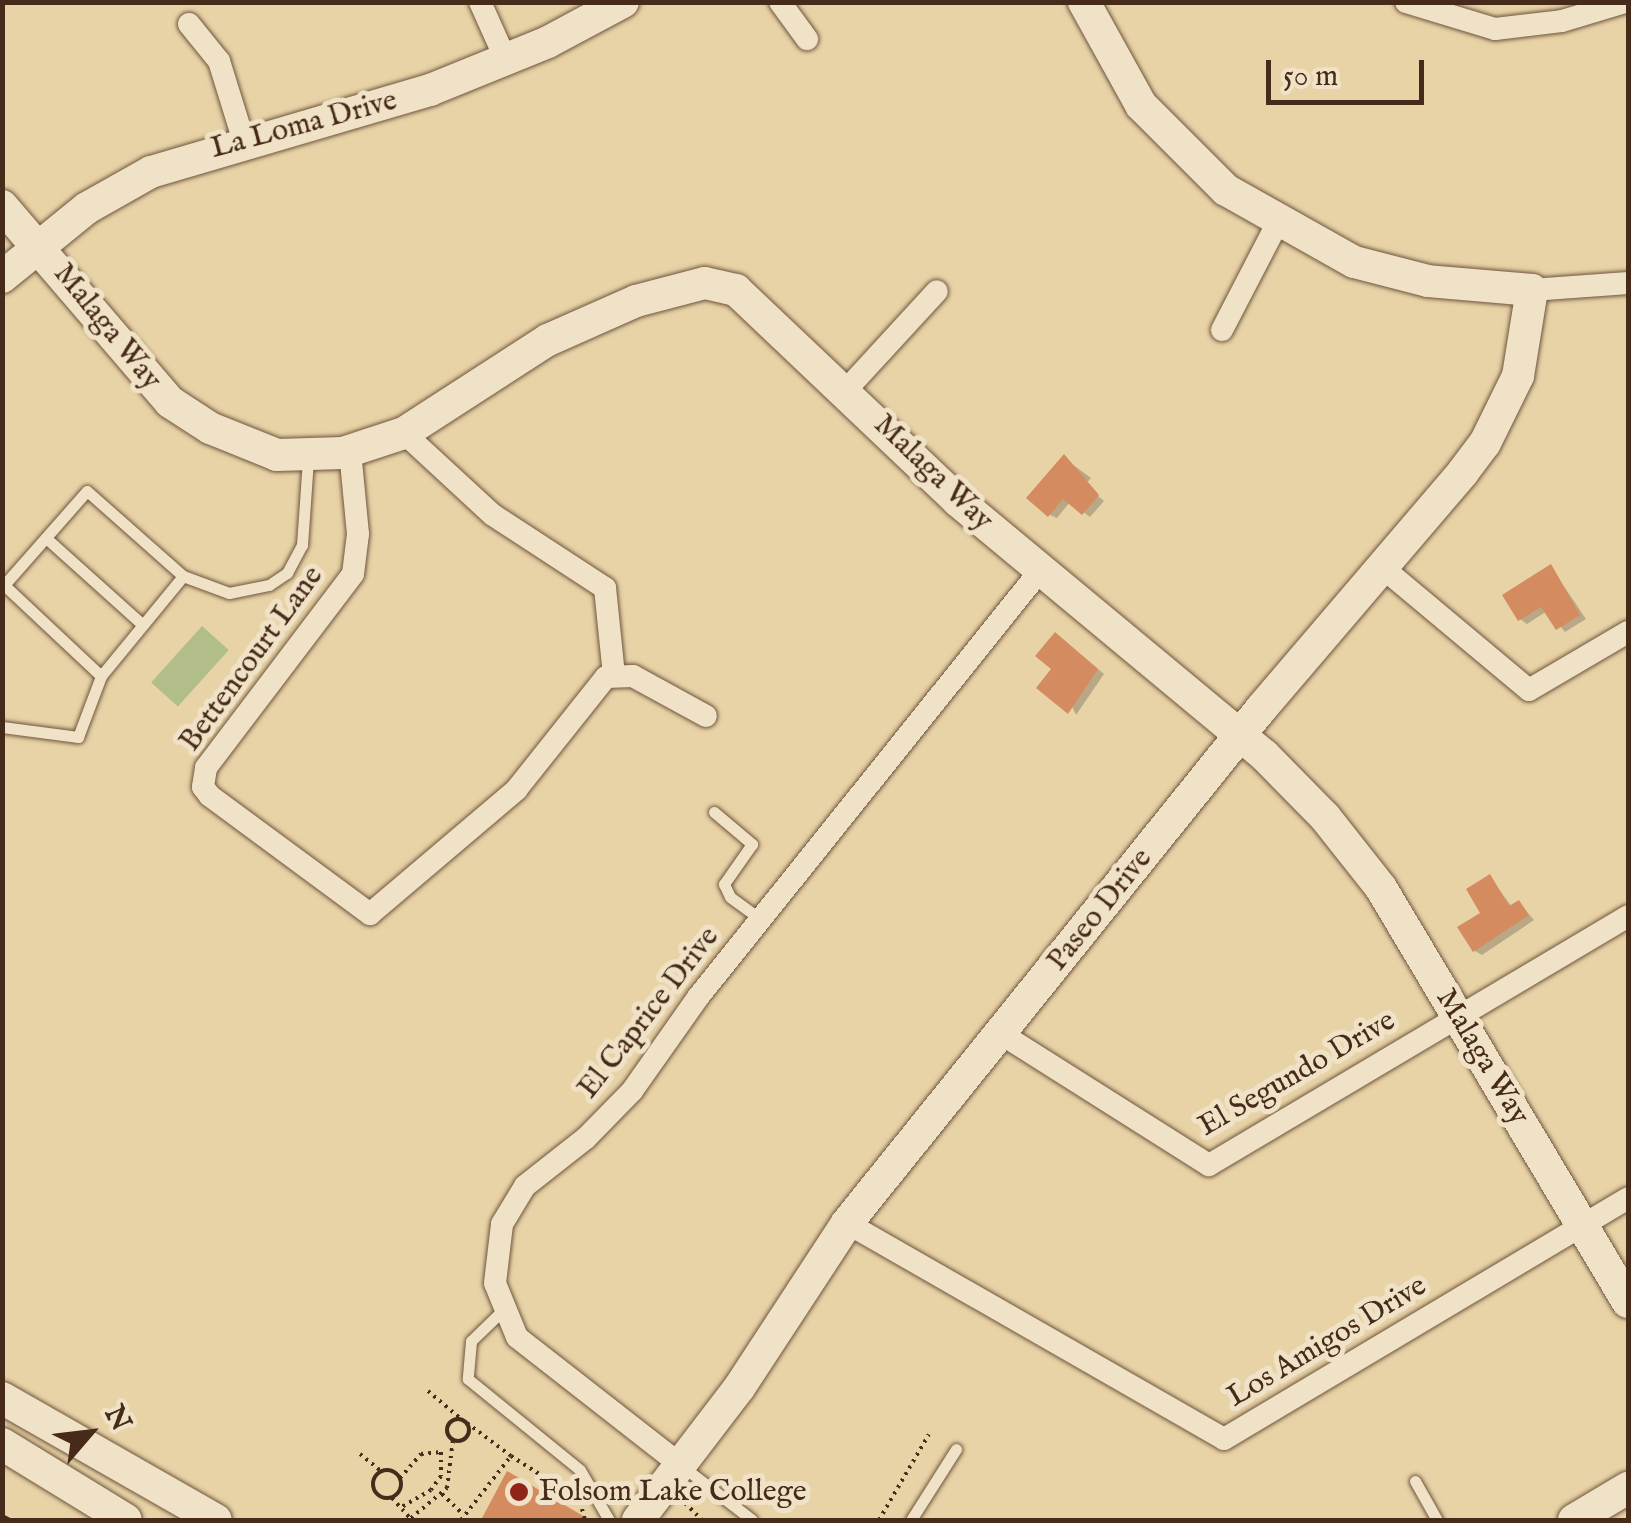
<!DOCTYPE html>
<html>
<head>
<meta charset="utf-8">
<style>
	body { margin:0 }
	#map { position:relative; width:1631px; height:1523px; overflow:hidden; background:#e8d3a7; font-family:"IM FELL English",serif }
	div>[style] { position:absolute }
	.green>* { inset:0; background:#b2be8a; transform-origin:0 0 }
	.shadow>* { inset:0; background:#0003 }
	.building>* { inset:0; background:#d38b5f }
	.path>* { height:4px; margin-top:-2px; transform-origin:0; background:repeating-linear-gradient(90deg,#472b1a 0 2.5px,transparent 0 7.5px) }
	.path>.ring { margin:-2px; padding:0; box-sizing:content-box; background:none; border:4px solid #472b1a; border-radius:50% }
	.roads { filter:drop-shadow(0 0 2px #6f553d) drop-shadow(0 0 2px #6f553d) }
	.lane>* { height:11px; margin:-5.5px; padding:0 5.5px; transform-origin:5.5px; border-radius:5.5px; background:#f0e2c6 }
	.street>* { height:22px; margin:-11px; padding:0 11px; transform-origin:11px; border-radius:11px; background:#f0e2c6 }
	.secondary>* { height:32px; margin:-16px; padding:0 16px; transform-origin:16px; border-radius:16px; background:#f0e2c6 }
	.tram>* { height:2.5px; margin:-1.25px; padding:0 1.25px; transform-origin:1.25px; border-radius:1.25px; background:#472b1a }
	.dots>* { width:28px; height:28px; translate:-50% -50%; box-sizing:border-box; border:5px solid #f0e2c6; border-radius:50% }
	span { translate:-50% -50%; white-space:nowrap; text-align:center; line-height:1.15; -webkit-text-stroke:10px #f0e2c6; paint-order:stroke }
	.street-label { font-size:30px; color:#472b1a }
	.poi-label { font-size:30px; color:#472b1a }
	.left { translate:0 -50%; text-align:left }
	.frame { position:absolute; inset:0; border:5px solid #472b1a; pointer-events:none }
	.north { position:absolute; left:40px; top:1383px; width:100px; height:100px; -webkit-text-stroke:8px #f0e2c6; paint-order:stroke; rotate:62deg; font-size:28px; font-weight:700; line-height:40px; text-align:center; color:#472b1a }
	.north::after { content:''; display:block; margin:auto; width:35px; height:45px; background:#472b1a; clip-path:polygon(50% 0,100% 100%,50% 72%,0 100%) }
	.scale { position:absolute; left:1266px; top:60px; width:158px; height:45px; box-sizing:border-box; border:5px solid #472b1a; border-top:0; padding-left:12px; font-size:30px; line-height:35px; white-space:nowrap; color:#472b1a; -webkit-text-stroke:8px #f0e2c6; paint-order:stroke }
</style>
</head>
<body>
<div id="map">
	<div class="green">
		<i style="left:202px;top:626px;width:36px;height:76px;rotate:42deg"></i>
	</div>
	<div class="shadow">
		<i style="clip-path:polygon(1064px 458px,1091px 478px,1085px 485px,1104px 501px,1090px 517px,1070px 502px,1057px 518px,1050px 515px)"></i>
		<i style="clip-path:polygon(1551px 567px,1586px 619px,1565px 632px,1547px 611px,1527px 624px,1520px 619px)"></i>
		<i style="clip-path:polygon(1062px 639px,1104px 674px,1076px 715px,1055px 669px)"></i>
		<i style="clip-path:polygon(1490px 877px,1512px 907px,1519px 903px,1534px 920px,1482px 955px,1475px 951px)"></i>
	</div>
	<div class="building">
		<i style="clip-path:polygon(1064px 454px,1099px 495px,1082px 515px,1063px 499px,1048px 517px,1026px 498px)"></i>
		<i style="clip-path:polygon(1551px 564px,1580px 615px,1556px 630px,1541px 607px,1518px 621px,1502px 595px)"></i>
		<i style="clip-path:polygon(1055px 632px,1098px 669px,1068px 714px,1036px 688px,1051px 669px,1035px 656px)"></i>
		<i style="clip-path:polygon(1490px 874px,1509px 906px,1519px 900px,1529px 915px,1473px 952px,1457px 927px,1480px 913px,1466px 889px)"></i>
		<i style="clip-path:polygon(507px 1471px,590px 1520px,481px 1520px)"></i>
	</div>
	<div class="path">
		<i style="left:428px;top:1391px;width:43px;rotate:40.3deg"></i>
		<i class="ring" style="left:447px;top:1419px;width:18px;height:18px"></i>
		<i style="left:360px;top:1454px;width:27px;rotate:39deg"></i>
		<i style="left:511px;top:1456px;width:76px;rotate:32.6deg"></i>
		<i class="ring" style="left:373px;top:1470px;width:24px;height:24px"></i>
		<i style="left:400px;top:1478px;width:32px;rotate:-49deg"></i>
		<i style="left:421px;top:1454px;width:20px;rotate:-6deg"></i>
		<i style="left:441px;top:1452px;width:24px;rotate:90deg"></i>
		<i style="left:441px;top:1476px;width:17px;rotate:126deg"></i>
		<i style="left:431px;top:1490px;width:34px;rotate:150deg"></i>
		<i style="left:442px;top:1494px;width:30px;rotate:44deg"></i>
		<i style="left:392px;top:1498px;width:30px;rotate:48deg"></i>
		<i style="left:685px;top:1503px;width:24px;rotate:45deg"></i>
		<i style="left:582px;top:1509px;width:11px;rotate:75deg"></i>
		<i style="left:411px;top:1518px;width:47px;rotate:-39.8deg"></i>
		<i style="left:447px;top:1488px;width:48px;rotate:-82.9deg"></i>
		<i style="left:461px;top:1520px;width:81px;rotate:-52deg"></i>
		<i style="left:511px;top:1456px;width:55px;rotate:-143.1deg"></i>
		<i style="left:879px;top:1520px;width:99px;rotate:-59.8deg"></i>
	</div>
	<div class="roads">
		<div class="lane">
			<i style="left:46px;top:538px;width:130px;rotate:41.9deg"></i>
			<i style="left:101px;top:676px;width:133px;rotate:-136.8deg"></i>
			<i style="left:4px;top:585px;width:125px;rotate:-48.6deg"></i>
			<i style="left:87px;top:491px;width:128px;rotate:41.5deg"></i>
			<i style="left:183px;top:576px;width:49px;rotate:20.3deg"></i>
			<i style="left:229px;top:593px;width:41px;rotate:-11.3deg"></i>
			<i style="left:269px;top:585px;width:22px;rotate:-34deg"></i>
			<i style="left:287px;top:573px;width:32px;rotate:-62deg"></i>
			<i style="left:302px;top:545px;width:86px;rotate:-86deg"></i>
			<i style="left:2px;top:727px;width:77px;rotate:7.5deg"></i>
			<i style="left:78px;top:737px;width:65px;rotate:-69.3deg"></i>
			<i style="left:101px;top:676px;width:129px;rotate:-50.6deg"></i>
			<i style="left:714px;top:812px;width:50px;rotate:40.1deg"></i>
			<i style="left:752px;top:844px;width:49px;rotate:125deg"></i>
			<i style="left:724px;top:884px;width:14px;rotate:65deg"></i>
			<i style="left:730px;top:897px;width:37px;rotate:36deg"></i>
			<i style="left:502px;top:1311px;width:43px;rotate:135.9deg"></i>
			<i style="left:471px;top:1341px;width:38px;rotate:95deg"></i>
			<i style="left:468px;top:1379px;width:144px;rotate:39.1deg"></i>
			<i style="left:580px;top:1470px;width:58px;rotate:59.9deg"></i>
			<i style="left:682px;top:1466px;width:88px;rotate:37.6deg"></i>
			<i style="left:1415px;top:1481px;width:45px;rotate:60.6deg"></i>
			<i style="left:911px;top:1520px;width:84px;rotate:-57.6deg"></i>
		</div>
		<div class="street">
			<i style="left:480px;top:2px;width:64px;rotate:65.9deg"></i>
			<i style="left:780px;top:2px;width:46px;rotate:53.9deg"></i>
			<i style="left:1406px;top:2px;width:93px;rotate:16.9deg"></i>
			<i style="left:1495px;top:29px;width:67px;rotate:-6.8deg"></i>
			<i style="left:1562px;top:21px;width:66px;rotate:-16.8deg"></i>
			<i style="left:189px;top:24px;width:48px;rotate:51deg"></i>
			<i style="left:219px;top:61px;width:85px;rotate:72.8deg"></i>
			<i style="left:1532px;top:290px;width:96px;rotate:-4.2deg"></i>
			<i style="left:1222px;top:330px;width:122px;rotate:-62.6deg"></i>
			<i style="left:846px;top:390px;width:134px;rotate:-47.4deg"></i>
			<i style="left:404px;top:433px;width:121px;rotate:42.7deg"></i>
			<i style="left:493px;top:515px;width:134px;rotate:33.1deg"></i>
			<i style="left:605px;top:588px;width:87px;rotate:84.1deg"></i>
			<i style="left:350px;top:451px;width:83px;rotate:84.5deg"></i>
			<i style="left:358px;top:534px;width:40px;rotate:97.1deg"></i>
			<i style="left:353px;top:574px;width:243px;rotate:127.2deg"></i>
			<i style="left:206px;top:768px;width:19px;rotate:99deg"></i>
			<i style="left:203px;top:787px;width:11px;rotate:52deg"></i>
			<i style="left:210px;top:796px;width:199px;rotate:36.4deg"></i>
			<i style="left:370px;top:914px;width:192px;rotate:-40.3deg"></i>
			<i style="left:516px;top:790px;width:144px;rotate:-51.5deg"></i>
			<i style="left:606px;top:677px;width:27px;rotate:-2deg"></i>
			<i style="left:633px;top:676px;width:83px;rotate:28.7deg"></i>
			<i style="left:1383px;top:568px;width:190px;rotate:39.9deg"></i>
			<i style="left:1529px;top:690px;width:115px;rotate:-30.4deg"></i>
			<i style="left:1000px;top:1033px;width:247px;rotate:32.3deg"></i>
			<i style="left:1209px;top:1165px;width:487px;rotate:-30.7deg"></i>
			<i style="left:847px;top:1223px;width:434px;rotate:29.8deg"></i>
			<i style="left:1224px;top:1439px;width:470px;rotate:-30.8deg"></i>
			<i style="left:682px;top:1466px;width:209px;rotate:-142deg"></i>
			<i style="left:517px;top:1337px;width:58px;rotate:-112.2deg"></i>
			<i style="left:495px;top:1283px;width:59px;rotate:-83.2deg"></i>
			<i style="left:502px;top:1224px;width:44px;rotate:-58.8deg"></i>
			<i style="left:525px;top:1186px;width:78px;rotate:-38.2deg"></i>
			<i style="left:586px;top:1138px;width:66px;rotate:-45.6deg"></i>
			<i style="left:632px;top:1091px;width:116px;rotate:-54.8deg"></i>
			<i style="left:699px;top:996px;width:543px;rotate:-51.27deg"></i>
		</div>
		<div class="secondary">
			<i style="left:2px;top:206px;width:258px;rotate:49.4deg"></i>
			<i style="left:170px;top:402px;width:48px;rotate:33deg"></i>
			<i style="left:210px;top:428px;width:72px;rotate:21.9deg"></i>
			<i style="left:277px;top:455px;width:66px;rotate:-1.7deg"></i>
			<i style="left:343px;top:453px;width:64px;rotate:-18.2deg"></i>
			<i style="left:404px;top:433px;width:171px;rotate:-32.9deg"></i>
			<i style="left:548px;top:340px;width:96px;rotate:-23.9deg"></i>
			<i style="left:636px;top:301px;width:71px;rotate:-14.6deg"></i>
			<i style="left:705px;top:283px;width:32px;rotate:13deg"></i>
			<i style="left:736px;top:290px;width:306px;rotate:43.5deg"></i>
			<i style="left:958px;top:501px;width:398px;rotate:39.7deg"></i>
			<i style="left:1264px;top:755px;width:87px;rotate:45.5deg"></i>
			<i style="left:1325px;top:817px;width:90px;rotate:51.7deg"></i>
			<i style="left:1381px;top:888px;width:482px;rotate:59.2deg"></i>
			<i style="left:2px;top:277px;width:109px;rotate:-39.1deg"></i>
			<i style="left:87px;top:208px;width:73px;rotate:-29.4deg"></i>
			<i style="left:151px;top:172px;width:291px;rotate:-16.4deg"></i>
			<i style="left:430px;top:90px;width:127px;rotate:-22.1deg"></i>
			<i style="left:548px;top:42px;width:85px;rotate:-28.1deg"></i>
			<i style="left:2px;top:1398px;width:246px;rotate:29.7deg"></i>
			<i style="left:2px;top:1444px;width:145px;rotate:31.5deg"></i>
			<i style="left:638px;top:1520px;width:166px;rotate:-52.6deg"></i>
			<i style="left:739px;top:1388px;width:197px;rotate:-56.8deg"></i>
			<i style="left:847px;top:1223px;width:659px;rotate:-51.16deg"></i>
			<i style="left:1260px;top:710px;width:313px;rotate:-49.5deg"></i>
			<i style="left:1463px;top:472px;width:36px;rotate:-53deg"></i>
			<i style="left:1485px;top:443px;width:75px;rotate:-63.8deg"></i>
			<i style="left:1518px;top:376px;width:87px;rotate:-80.8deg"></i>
			<i style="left:1532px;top:290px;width:104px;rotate:-175.1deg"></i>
			<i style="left:1428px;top:281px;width:76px;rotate:-165.6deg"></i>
			<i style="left:1354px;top:262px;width:147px;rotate:-150.6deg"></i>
			<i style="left:1226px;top:190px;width:120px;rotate:-135deg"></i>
			<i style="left:1141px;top:105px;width:118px;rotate:-119deg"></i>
			<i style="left:1574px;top:1520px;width:63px;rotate:-30.7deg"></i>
		</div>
	</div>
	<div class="tram">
		<i style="left:2px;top:1515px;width:11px;rotate:27deg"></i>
	</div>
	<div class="dots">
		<i style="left:519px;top:1492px;background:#8f2418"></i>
	</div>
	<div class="street-label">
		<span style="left:304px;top:125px;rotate:-15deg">La Loma Drive</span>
		<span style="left:107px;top:327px;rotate:51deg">Malaga Way</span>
		<span style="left:933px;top:473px;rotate:44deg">Malaga Way</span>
		<span style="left:252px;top:659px;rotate:-54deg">Bettencourt Lane</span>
		<span style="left:1100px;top:910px;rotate:-51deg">Paseo Drive</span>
		<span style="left:649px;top:1013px;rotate:-52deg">El Caprice Drive</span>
		<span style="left:1482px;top:1057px;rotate:59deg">Malaga Way</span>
		<span style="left:1297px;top:1074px;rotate:-30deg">El Segundo Drive</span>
		<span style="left:1327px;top:1342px;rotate:-31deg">Los Amigos Drive</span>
	</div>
	<div class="poi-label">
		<span class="left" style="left:539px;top:1492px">Folsom Lake College</span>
	</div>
	<div class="frame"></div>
	<div class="north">N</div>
	<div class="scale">50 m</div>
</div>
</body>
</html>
